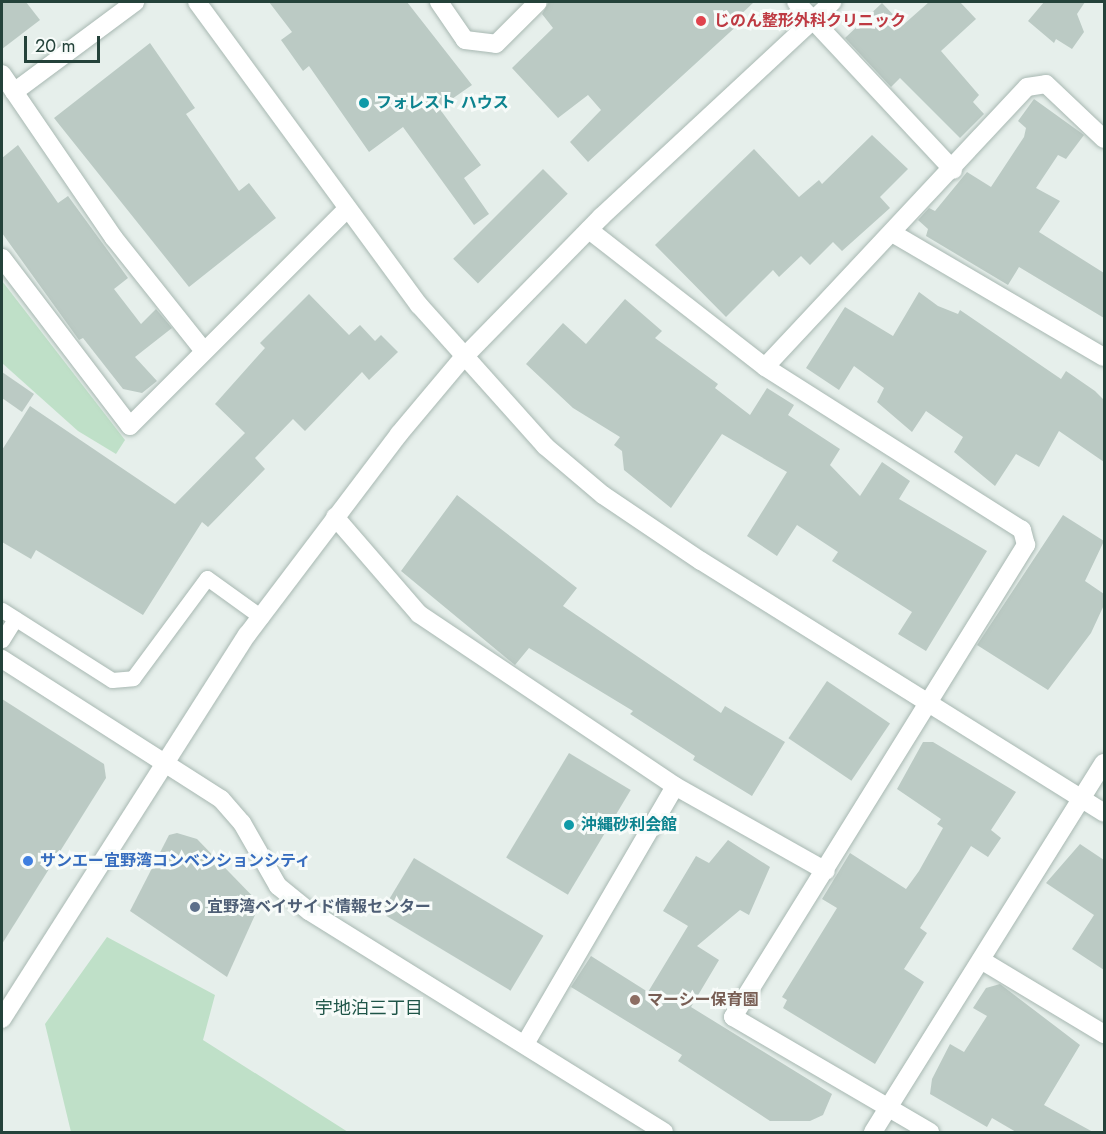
<!DOCTYPE html>
<html>
<head>
<meta charset="utf-8">
<style>
	body { margin:0 }
	#map { position:relative; width:1106px; height:1134px; overflow:hidden; background:#e6efeb; font-family:Jost,"Noto Sans JP",sans-serif }
	div>[style] { position:absolute }
	.green>* { inset:0; background:#bfe0c8 }
	.building>* { inset:0; background:#bbcac4; transform-origin:0 0 }
	.roads { filter:drop-shadow(0 0 2px #a8b8b2) drop-shadow(0 0 2px #a8b8b2) }
	.lane>* { height:15px; margin:-7.5px; padding:0 7.5px; transform-origin:7.5px; border-radius:7.5px; background:#fff }
	.street>* { height:18px; margin:-9px; padding:0 9px; transform-origin:9px; border-radius:9px; background:#fff }
	.secondary>* { height:18px; margin:-9px; padding:0 9px; transform-origin:9px; border-radius:9px; background:#fff }
	.dots>* { width:16px; height:16px; translate:-50% -50%; box-sizing:border-box; border:3px solid #f7fbf9; border-radius:50% }
	span { translate:-50% -50%; white-space:nowrap; text-align:center; line-height:1.15; -webkit-text-stroke:6px #f7fbf9; paint-order:stroke }
	.health-label { font-size:16px; color:#be3a42; font-weight:700 }
	.left { translate:0 -50%; text-align:left }
	.culture-label { font-size:16px; color:#0d838f; font-weight:700 }
	.shop-label { font-size:16px; color:#366cbe; font-weight:700 }
	.service-label { font-size:16px; color:#4e5e75; font-weight:700 }
	.education-label { font-size:16px; color:#785e54; font-weight:700 }
	.neighbourhood-label { font-size:18px; color:#1f5548 }
	.frame { position:absolute; inset:0; border:3px solid #24423a; pointer-events:none }
	.scale { position:absolute; left:24px; top:36px; width:76px; height:27px; box-sizing:border-box; border:3px solid #24423a; border-top:0; padding-left:8px; font-size:18px; line-height:21px; white-space:nowrap; color:#24423a; -webkit-text-stroke:4px #f7fbf9; paint-order:stroke }
</style>
</head>
<body>
<div id="map">
	<div class="green">
		<i style="clip-path:polygon(2px 281px,125px 440px,116px 454px,78px 431px,2px 363px)"></i>
		<i style="clip-path:polygon(107px 937px,215px 995px,203px 1040px,348px 1132px,71px 1132px,45px 1024px)"></i>
	</div>
	<div class="building">
		<i style="clip-path:polygon(2px 2px,26px 2px,40px 20px,2px 49px)"></i>
		<i style="clip-path:polygon(269px 2px,407px 2px,472px 85px,439px 108px,481px 165px,464px 178px,489px 214px,474px 225px,403px 127px,369px 152px,309px 66px,303px 71px,281px 40px,292px 32px)"></i>
		<i style="clip-path:polygon(549px 2px,754px 2px,737px 18px,741px 22px,588px 162px,570px 142px,601px 110px,588px 95px,558px 118px,512px 68px,553px 28px,542px 14px)"></i>
		<i style="clip-path:polygon(929px 2px,960px 2px,976px 19px,941px 51px,979px 95px,973px 102px,984px 114px,960px 138px,900px 78px,891px 87px,845px 38px,882px 3px,903px 25px)"></i>
		<i style="clip-path:polygon(1044px 2px,1085px 2px,1077px 14px,1084px 32px,1072px 49px,1056px 39px,1054px 43px,1028px 21px)"></i>
		<i style="clip-path:polygon(150px 43px,195px 108px,186px 114px,239px 191px,249px 183px,276px 218px,189px 287px,54px 118px)"></i>
		<i style="clip-path:polygon(1034px 99px,1084px 135px,1066px 159px,1058px 155px,1036px 188px,1060px 201px,1039px 232px,1104px 273px,1104px 318px,1019px 267px,1008px 285px,926px 236px,928px 229px,918px 220px,929px 208px,935px 211px,967px 172px,991px 187px,1024px 137px,1026px 128px,1018px 121px)"></i>
		<i style="clip-path:polygon(872px 135px,908px 169px,880px 197px,890px 208px,842px 251px,833px 242px,810px 265px,801px 256px,779px 277px,773px 270px,726px 317px,655px 245px,754px 149px,799px 197px,819px 180px,822px 184px)"></i>
		<i style="clip-path:polygon(18px 145px,58px 203px,68px 196px,128px 278px,114px 289px,141px 324px,156px 309px,172px 328px,135px 357px,157px 381px,142px 393px,123px 389px,83px 338px,79px 340px,2px 233px,2px 158px)"></i>
		<i style="left:543px;top:169px;width:35px;height:127px;rotate:45deg"></i>
		<i style="clip-path:polygon(919px 292px,938px 306px,958px 314px,960px 310px,1061px 379px,1066px 371px,1095px 391px,1104px 400px,1104px 462px,1059px 431px,1039px 467px,1016px 454px,995px 486px,954px 452px,963px 437px,926px 411px,912px 432px,877px 402px,884px 388px,854px 366px,839px 390px,806px 368px,845px 307px,893px 336px)"></i>
		<i style="clip-path:polygon(309px 294px,349px 335px,360px 325px,375px 341px,381px 335px,398px 352px,369px 380px,362px 372px,305px 431px,293px 419px,255px 458px,265px 469px,208px 527px,202px 522px,143px 615px,36px 550px,31px 559px,2px 542px,2px 450px,30px 406px,175px 504px,245px 433px,215px 404px,265px 348px,260px 343px)"></i>
		<i style="clip-path:polygon(625px 299px,662px 331px,655px 338px,718px 384px,715px 388px,750px 415px,767px 388px,794px 405px,788px 415px,840px 449px,830px 465px,860px 496px,882px 462px,910px 481px,899px 499px,987px 551px,926px 651px,898px 634px,912px 612px,832px 561px,838px 552px,797px 525px,777px 556px,747px 536px,787px 472px,722px 434px,671px 508px,624px 470px,622px 451px,614px 445px,620px 437px,573px 408px,526px 364px,563px 323px,586px 344px)"></i>
		<i style="clip-path:polygon(2px 372px,34px 394px,22px 412px,2px 398px)"></i>
		<i style="clip-path:polygon(457px 495px,577px 588px,563px 606px,721px 713px,725px 706px,785px 742px,752px 796px,693px 760px,695px 756px,630px 714px,633px 711px,529px 648px,515px 665px,401px 571px)"></i>
		<i style="clip-path:polygon(1063px 515px,1104px 541px,1085px 581px,1104px 594px,1104px 605px,1091px 633px,1048px 690px,977px 645px)"></i>
		<i style="left:827px;top:681px;width:76px;height:69px;rotate:34deg"></i>
		<i style="clip-path:polygon(2px 699px,104px 764px,106px 778px,2px 944px)"></i>
		<i style="clip-path:polygon(923px 742px,933px 742px,1016px 792px,991px 830px,1001px 838px,988px 857px,971px 846px,920px 928px,927px 933px,904px 969px,924px 982px,875px 1064px,783px 1008px,787px 1000px,782px 997px,837px 908px,822px 899px,850px 853px,906px 889px,919px 871px,943px 828px,937px 824px,941px 819px,897px 789px)"></i>
		<i style="left:569px;top:753px;width:72px;height:122px;rotate:31deg"></i>
		<i style="clip-path:polygon(177px 833px,197px 839px,260px 904px,227px 977px,130px 911px,169px 835px)"></i>
		<i style="clip-path:polygon(728px 840px,770px 867px,749px 915px,740px 910px,697px 946px,719px 960px,691px 1007px,832px 1094px,823px 1115px,810px 1121px,770px 1121px,678px 1061px,682px 1055px,571px 987px,591px 956px,648px 992px,688px 926px,663px 911px,696px 856px,709px 863px)"></i>
		<i style="clip-path:polygon(1080px 844px,1104px 860px,1104px 970px,1072px 949px,1094px 915px,1046px 883px)"></i>
		<i style="left:414px;top:858px;width:151px;height:64px;rotate:31deg"></i>
		<i style="clip-path:polygon(1000px 984px,1080px 1045px,1044px 1105px,1093px 1132px,1016px 1132px,992px 1118px,987px 1127px,930px 1094px,932px 1079px,950px 1044px,964px 1052px,987px 1016px,973px 1008px,986px 988px)"></i>
	</div>
	<div class="roads">
		<div class="lane">
			<i style="left:2px;top:610px;width:130px;rotate:32.5deg"></i>
			<i style="left:112px;top:680px;width:21px;rotate:-5deg"></i>
			<i style="left:133px;top:678px;width:124px;rotate:-53.5deg"></i>
			<i style="left:207px;top:578px;width:67px;rotate:35.8deg"></i>
			<i style="left:2px;top:640px;width:25px;rotate:-58deg"></i>
		</div>
		<div class="street">
			<i style="left:439px;top:2px;width:46px;rotate:55.6deg"></i>
			<i style="left:465px;top:40px;width:31px;rotate:7deg"></i>
			<i style="left:496px;top:44px;width:59px;rotate:-45deg"></i>
			<i style="left:796px;top:2px;width:230px;rotate:46.9deg"></i>
			<i style="left:2px;top:74px;width:199px;rotate:55.7deg"></i>
			<i style="left:114px;top:238px;width:144px;rotate:51.5deg"></i>
			<i style="left:14px;top:92px;width:151px;rotate:-36.6deg"></i>
			<i style="left:589px;top:230px;width:223px;rotate:37.9deg"></i>
			<i style="left:894px;top:234px;width:243px;rotate:30.4deg"></i>
			<i style="left:2px;top:258px;width:211px;rotate:52.7deg"></i>
			<i style="left:130px;top:426px;width:307px;rotate:-45deg"></i>
			<i style="left:335px;top:517px;width:128px;rotate:49.1deg"></i>
			<i style="left:419px;top:614px;width:308px;rotate:33.9deg"></i>
			<i style="left:675px;top:786px;width:173px;rotate:29.4deg"></i>
			<i style="left:2px;top:659px;width:260px;rotate:32.6deg"></i>
			<i style="left:221px;top:799px;width:32px;rotate:49deg"></i>
			<i style="left:242px;top:823px;width:73px;rotate:60.3deg"></i>
			<i style="left:278px;top:886px;width:40px;rotate:39deg"></i>
			<i style="left:309px;top:911px;width:418px;rotate:31.9deg"></i>
			<i style="left:981px;top:960px;width:144px;rotate:31deg"></i>
			<i style="left:525px;top:1044px;width:298px;rotate:-59.8deg"></i>
			<i style="left:873px;top:1132px;width:435px;rotate:-58deg"></i>
			<i style="left:930px;top:1132px;width:228px;rotate:-149.7deg"></i>
			<i style="left:733px;top:1017px;width:556px;rotate:-58.17deg"></i>
			<i style="left:1026px;top:545px;width:16px;rotate:-105deg"></i>
			<i style="left:1022px;top:530px;width:304px;rotate:-147.6deg"></i>
			<i style="left:765px;top:367px;width:383px;rotate:-46.9deg"></i>
			<i style="left:1027px;top:87px;width:19px;rotate:-9deg"></i>
			<i style="left:1046px;top:84px;width:80px;rotate:43.5deg"></i>
		</div>
		<div class="secondary">
			<i style="left:197px;top:2px;width:376px;rotate:53.8deg"></i>
			<i style="left:419px;top:305px;width:189px;rotate:48.2deg"></i>
			<i style="left:545px;top:446px;width:76px;rotate:40.2deg"></i>
			<i style="left:603px;top:495px;width:118px;rotate:34deg"></i>
			<i style="left:701px;top:561px;width:475px;rotate:32deg"></i>
			<i style="left:2px;top:1019px;width:456px;rotate:-57.5deg"></i>
			<i style="left:247px;top:635px;width:252px;rotate:-52.9deg"></i>
			<i style="left:399px;top:434px;width:98px;rotate:-50deg"></i>
			<i style="left:462px;top:359px;width:199px;rotate:-45.6deg"></i>
			<i style="left:601px;top:217px;width:316px;rotate:-42.9deg"></i>
		</div>
	</div>
	<div class="dots">
		<i style="left:701px;top:21px;background:#e0444e"></i>
		<i style="left:364px;top:103px;background:#0f9aa8"></i>
		<i style="left:569px;top:825px;background:#0f9aa8"></i>
		<i style="left:28px;top:861px;background:#3f7fe0"></i>
		<i style="left:195px;top:907px;background:#5c6f8a"></i>
		<i style="left:635px;top:1000px;background:#8d6e63"></i>
	</div>
	<div class="health-label">
		<span class="left" style="left:714px;top:21px">じのん整形外科クリニック</span>
	</div>
	<div class="culture-label">
		<span class="left" style="left:376px;top:103px">フォレスト ハウス</span>
		<span class="left" style="left:581px;top:825px">沖縄砂利会館</span>
	</div>
	<div class="shop-label">
		<span class="left" style="left:40px;top:861px">サンエー宜野湾コンベンションシティ</span>
	</div>
	<div class="service-label">
		<span class="left" style="left:207px;top:907px">宜野湾ベイサイド情報センター</span>
	</div>
	<div class="education-label">
		<span class="left" style="left:647px;top:1000px">マーシー保育園</span>
	</div>
	<div class="neighbourhood-label">
		<span style="left:369px;top:1008px">宇地泊三丁目</span>
	</div>
	<div class="frame"></div>
	<div class="scale">20 m</div>
</div>
</body>
</html>
